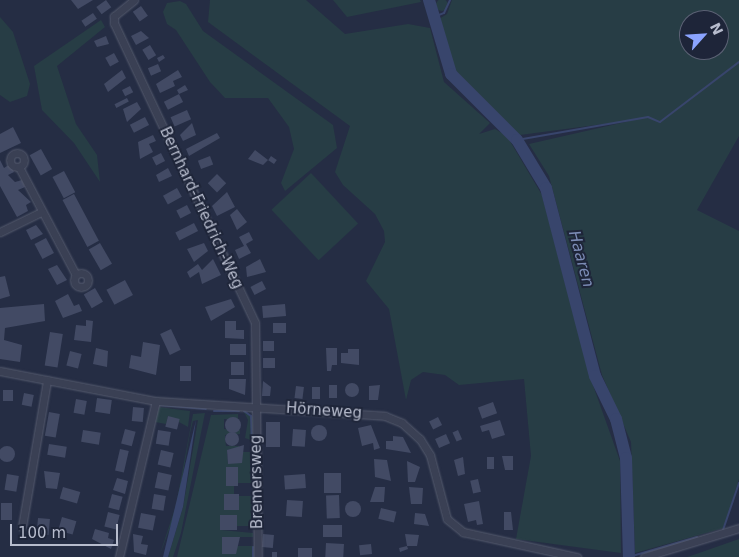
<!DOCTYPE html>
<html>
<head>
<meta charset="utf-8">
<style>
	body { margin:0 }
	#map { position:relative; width:739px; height:557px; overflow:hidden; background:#252d44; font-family:"DejaVu Sans",sans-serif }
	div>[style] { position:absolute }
	.green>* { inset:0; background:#273d45; transform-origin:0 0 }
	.round { border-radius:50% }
	.water>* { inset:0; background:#38456c }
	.stream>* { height:2px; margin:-1px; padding:0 1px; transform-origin:1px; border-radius:1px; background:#38456c }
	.river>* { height:12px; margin:-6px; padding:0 6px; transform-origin:6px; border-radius:6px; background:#38456c }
	.building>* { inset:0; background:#424a64; transform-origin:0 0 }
	.roads { filter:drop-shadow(0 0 1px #555b6e) drop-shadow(0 0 1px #555b6e) }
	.minor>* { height:7px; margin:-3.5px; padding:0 3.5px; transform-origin:3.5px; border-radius:3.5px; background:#3a4054 }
	.minor>.ring { margin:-3.5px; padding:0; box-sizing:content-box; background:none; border:7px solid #3a4054; border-radius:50% }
	span { translate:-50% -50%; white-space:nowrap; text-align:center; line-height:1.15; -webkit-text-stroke:4px #1e2539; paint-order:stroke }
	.street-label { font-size:15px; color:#b7bccd }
	.water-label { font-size:16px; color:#7c8cb6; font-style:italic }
	.north { position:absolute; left:679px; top:10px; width:50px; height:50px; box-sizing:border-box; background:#1e2539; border:1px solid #5b6174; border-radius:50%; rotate:64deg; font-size:14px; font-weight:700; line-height:20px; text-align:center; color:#b7bccd }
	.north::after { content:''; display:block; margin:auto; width:18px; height:22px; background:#8ba4ff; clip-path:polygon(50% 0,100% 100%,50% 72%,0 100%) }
	.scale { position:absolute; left:10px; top:524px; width:108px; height:22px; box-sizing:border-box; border:2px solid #b7bccd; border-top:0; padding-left:6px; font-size:15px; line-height:18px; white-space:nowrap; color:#b7bccd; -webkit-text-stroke:4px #1e2539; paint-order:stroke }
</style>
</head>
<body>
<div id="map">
	<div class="green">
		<i class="round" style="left:436px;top:-1px;width:12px;height:12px"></i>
		<i style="clip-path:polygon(210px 0,306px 0,345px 34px,408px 24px,430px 28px,444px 82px,490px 123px,479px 134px,495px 129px,507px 136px,542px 195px,589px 374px,620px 461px,621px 553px,516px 539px,531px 456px,524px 379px,459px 385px,445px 375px,423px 372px,411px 380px,406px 400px,389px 309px,366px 281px,385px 242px,384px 231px,375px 214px,343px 185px,335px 172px,350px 126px,208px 22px)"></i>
		<i style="clip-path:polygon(333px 0,420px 0,421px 2px,347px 17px)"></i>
		<i style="clip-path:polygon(evenodd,452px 0,739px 0,739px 136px,697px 210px,739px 231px,739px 479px,724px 528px,635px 553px,631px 442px,602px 375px,549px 176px,529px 144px,634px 120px,520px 135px,454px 73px,439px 19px,447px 14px,452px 0,689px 20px,719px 20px,719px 50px,689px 50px,689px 20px)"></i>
		<i style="clip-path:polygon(180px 1px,186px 4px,203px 31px,333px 125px,337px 148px,285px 191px,281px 183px,294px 149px,289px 127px,268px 98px,225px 98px,210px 82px,176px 30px,167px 24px,163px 12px,167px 3px)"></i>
		<i style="clip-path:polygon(0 17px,13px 32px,30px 84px,27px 96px,10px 102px,0 95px)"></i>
		<i style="clip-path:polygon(101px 20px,105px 27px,57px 66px,76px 124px,97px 155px,100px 182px,74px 143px,42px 110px,34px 66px)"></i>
		<i style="left:311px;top:173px;width:69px;height:54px;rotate:47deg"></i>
		<i style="clip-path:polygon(159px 407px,190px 411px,188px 427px,168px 416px,166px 424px,155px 422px)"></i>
		<i style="clip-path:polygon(243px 410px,253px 417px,253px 441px,245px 438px,248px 420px)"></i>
		<i style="clip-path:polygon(205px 413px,181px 533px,173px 557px,168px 557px,183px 507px,198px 420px,193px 421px,190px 433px,177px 509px,159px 557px,176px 505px,193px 414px)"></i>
		<i style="clip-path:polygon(238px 414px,238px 419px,224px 419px,224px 429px,240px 430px,240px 434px,225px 435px,226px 446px,239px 446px,239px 450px,227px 450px,228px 463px,242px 463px,242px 452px,253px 452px,254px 483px,238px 483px,238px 467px,226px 468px,226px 486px,234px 486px,234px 494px,224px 494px,225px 510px,239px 510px,239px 496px,253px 496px,253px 526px,237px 526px,236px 515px,221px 516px,221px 530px,253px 533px,253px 537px,223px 537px,222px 553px,236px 554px,236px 546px,254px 546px,254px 557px,177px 557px,211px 415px)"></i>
		<i style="clip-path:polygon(739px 539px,739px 557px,687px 557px,699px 553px)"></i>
	</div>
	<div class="water">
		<i style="clip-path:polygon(196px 420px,183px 507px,168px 557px,163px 557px)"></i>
	</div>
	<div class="stream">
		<i style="left:434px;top:17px;width:11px;rotate:-22deg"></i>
		<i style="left:444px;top:13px;width:14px;rotate:-65deg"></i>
		<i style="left:517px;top:140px;width:133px;rotate:-10deg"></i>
		<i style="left:648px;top:117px;width:13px;rotate:23deg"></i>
		<i style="left:660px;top:122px;width:99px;rotate:-37.2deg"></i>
		<i style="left:160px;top:405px;width:46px;rotate:5deg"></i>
		<i style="left:214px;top:411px;width:25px"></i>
		<i style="left:244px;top:411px;width:9px;rotate:36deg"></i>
		<i style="left:251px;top:416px;width:24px;rotate:88deg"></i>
		<i style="left:252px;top:464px;width:18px;rotate:87deg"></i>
		<i style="left:723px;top:530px;width:50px;rotate:-71.2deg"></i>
		<i style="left:253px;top:547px;width:10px;rotate:90deg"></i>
		<i style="left:629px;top:557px;width:71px;rotate:-16.4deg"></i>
	</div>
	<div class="river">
		<i style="left:429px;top:0;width:77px;rotate:73.4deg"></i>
		<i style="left:451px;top:74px;width:93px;rotate:45deg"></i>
		<i style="left:517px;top:140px;width:56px;rotate:58.9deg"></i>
		<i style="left:546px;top:188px;width:194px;rotate:75.4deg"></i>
		<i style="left:595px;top:376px;width:48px;rotate:64deg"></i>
		<i style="left:616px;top:419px;width:40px;rotate:75.6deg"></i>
		<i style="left:626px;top:458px;width:99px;rotate:88.3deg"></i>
	</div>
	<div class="building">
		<i style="clip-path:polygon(71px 0,93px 0,78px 9px)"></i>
		<i style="left:106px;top:0;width:9px;height:12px;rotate:54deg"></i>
		<i style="left:141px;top:6px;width:12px;height:10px;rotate:55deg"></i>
		<i style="left:93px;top:13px;width:7px;height:14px;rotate:56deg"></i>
		<i style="clip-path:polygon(141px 31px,149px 38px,136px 45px,131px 36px)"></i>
		<i style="clip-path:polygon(106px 36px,109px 44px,97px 47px,94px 41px)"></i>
		<i style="left:150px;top:45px;width:12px;height:9px;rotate:59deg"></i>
		<i style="left:114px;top:53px;width:10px;height:10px;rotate:61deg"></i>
		<i style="clip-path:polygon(163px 55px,165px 58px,159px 62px,157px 58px)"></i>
		<i style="left:158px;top:64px;width:8px;height:11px;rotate:67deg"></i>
		<i style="clip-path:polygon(122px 70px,126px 78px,108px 92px,104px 84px)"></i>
		<i style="clip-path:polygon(178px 70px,182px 77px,173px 81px,175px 86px,160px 93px,156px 84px)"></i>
		<i style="clip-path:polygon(185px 85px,188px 90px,179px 94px,177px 90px)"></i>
		<i style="left:130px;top:86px;width:7px;height:9px;rotate:63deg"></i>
		<i style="left:179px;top:94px;width:9px;height:17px;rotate:63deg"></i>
		<i style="left:127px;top:98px;width:4px;height:14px;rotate:63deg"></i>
		<i style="clip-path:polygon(137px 102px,141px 109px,127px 122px,123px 109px)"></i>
		<i style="left:187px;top:110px;width:10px;height:18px;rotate:66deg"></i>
		<i style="left:145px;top:117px;width:9px;height:17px;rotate:63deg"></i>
		<i style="clip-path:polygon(192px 123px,196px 135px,183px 141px,180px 135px)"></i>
		<i style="clip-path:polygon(13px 127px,21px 143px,0 153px,0 134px)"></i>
		<i style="clip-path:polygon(217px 133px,220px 138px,189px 156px,186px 149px)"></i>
		<i style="clip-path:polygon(153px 135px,156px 141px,149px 144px,153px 152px,140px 159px,138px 142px)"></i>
		<i style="left:41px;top:149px;width:23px;height:13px;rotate:61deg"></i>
		<i style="clip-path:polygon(255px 150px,268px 160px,263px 165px,248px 159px)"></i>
		<i style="left:161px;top:153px;width:9px;height:10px;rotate:63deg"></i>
		<i style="left:210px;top:156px;width:9px;height:13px;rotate:69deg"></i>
		<i style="left:271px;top:156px;width:7px;height:5px;rotate:34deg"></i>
		<i style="clip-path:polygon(0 160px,4px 168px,10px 164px,14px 172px,8px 175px,15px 182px,22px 180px,25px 187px,18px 190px,31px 202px,26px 205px,28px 211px,17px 217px,0 186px)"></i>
		<i style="clip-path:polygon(168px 168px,172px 176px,159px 182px,156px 175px)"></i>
		<i style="left:64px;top:171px;width:24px;height:13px;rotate:62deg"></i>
		<i style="left:217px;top:174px;width:13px;height:13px;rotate:45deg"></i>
		<i style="left:177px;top:188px;width:10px;height:16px;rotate:61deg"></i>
		<i style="clip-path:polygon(227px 192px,235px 207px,217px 216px,212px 206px)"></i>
		<i style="left:74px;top:194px;width:53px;height:13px;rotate:62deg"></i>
		<i style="left:187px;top:205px;width:9px;height:12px;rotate:63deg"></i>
		<i style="clip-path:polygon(237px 209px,247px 222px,237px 230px,230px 215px)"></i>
		<i style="left:194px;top:223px;width:9px;height:21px;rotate:63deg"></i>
		<i style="clip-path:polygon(36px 225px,43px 234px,31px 240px,26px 230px)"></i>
		<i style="clip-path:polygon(249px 232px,253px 240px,246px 244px,251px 253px,239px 259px,235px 250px,244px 246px,239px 237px)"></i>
		<i style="left:46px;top:238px;width:17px;height:13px;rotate:62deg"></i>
		<i style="left:100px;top:243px;width:24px;height:13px;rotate:60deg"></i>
		<i style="clip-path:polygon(204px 243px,208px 251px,194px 262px,187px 249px)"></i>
		<i style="clip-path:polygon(213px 259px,221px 275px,202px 284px,199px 272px,190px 278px,187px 272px,198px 264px,202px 270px)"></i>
		<i style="clip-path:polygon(260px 259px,266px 272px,247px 277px,246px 267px)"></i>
		<i style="clip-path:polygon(57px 265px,67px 280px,57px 285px,48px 269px)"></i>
		<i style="clip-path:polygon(5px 276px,10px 296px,0 299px,0 277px)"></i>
		<i style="left:125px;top:280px;width:17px;height:21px;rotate:62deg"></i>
		<i style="left:262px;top:281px;width:9px;height:13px;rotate:63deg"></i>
		<i style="left:95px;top:288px;width:16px;height:13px;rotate:60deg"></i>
		<i style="clip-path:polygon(68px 294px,74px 306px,79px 304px,82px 311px,63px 318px,55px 301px)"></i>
		<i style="clip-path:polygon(231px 299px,235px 307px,211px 321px,205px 307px)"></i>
		<i style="clip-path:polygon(44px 304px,45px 321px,5px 328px,4px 340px,22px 345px,20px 362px,0 359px,0 308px)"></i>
		<i style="left:285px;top:304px;width:12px;height:23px;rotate:85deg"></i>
		<i style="clip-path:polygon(86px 320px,93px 321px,91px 342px,74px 340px,76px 325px,86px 326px)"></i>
		<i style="clip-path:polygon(225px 321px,236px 321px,236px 330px,244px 330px,244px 339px,225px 338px)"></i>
		<i style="left:273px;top:323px;width:13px;height:10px"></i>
		<i style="left:171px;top:329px;width:23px;height:12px;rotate:65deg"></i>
		<i style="left:50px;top:332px;width:13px;height:34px;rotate:9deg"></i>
		<i style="left:263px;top:341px;width:11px;height:10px"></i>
		<i style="clip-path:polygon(143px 342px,160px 345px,156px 375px,129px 368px,131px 355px,141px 357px)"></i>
		<i style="left:246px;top:344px;width:11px;height:16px;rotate:90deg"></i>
		<i style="clip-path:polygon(96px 348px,108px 351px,107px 367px,93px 364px)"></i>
		<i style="clip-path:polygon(326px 348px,337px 348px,337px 365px,332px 365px,331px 371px,327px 371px)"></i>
		<i style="clip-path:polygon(348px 349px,359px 349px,359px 365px,341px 363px,341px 353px,348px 353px)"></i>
		<i style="left:70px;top:351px;width:12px;height:15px;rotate:14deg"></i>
		<i style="left:263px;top:358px;width:12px;height:10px"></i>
		<i style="left:231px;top:362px;width:13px;height:13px"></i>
		<i style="left:180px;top:366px;width:11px;height:15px"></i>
		<i style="clip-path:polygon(229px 379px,246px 379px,245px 395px,229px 389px)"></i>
		<i style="clip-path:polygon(263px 381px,271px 387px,270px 396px,262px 396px)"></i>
		<i class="round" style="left:345px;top:383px;width:14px;height:14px"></i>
		<i style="left:329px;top:385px;width:8px;height:13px"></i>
		<i style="clip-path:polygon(380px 385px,378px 400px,369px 400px,369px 386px)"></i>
		<i style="left:296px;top:386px;width:8px;height:12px;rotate:7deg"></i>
		<i style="left:312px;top:387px;width:8px;height:12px"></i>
		<i style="left:3px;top:390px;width:10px;height:11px"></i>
		<i style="left:24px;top:393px;width:10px;height:12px;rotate:11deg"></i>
		<i style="left:97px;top:398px;width:15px;height:14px;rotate:8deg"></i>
		<i style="left:76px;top:399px;width:11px;height:14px;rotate:10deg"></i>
		<i style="left:493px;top:402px;width:12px;height:16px;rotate:70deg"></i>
		<i style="left:133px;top:407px;width:11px;height:14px;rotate:5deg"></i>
		<i style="left:49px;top:412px;width:11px;height:24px;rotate:10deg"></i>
		<i style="left:168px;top:416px;width:12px;height:11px;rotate:14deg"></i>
		<i style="left:438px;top:417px;width:9px;height:10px;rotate:63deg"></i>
		<i class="round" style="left:225px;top:417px;width:16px;height:16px"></i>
		<i style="clip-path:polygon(500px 420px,505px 435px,492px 439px,489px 430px,482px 432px,480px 426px)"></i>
		<i style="left:266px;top:422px;width:14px;height:25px"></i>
		<i class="round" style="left:311px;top:425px;width:16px;height:16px"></i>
		<i style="clip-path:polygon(371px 425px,380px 448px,374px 450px,373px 443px,362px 446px,358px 428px)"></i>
		<i style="left:125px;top:429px;width:11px;height:15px;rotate:15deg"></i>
		<i style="left:293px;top:429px;width:13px;height:17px;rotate:4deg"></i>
		<i style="left:83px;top:430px;width:18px;height:12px;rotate:9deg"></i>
		<i style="left:158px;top:430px;width:13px;height:14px;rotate:9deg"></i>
		<i style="left:458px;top:430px;width:10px;height:6px;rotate:66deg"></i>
		<i class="round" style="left:225px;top:432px;width:14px;height:14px"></i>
		<i style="left:446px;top:434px;width:10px;height:12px;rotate:66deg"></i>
		<i style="clip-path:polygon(393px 436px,403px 437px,411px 453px,386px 449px,386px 441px,393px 441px)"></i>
		<i style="left:49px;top:444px;width:18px;height:11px;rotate:9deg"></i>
		<i style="clip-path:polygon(244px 445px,242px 463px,228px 464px,227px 450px)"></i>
		<i class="round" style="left:-1px;top:446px;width:16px;height:16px"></i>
		<i style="left:120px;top:449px;width:9px;height:22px;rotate:13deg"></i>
		<i style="left:161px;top:450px;width:13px;height:15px;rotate:13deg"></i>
		<i style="clip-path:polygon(502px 456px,513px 456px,513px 470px,505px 470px)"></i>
		<i style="clip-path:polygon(463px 457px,465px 474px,458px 476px,454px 460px)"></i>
		<i style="left:487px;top:457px;width:7px;height:12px"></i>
		<i style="clip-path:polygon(374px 459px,387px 460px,391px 481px,375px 477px)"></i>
		<i style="clip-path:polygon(407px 461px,420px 467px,415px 482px,408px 482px)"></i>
		<i style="left:238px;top:467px;width:19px;height:12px;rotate:90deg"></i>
		<i style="clip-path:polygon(44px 471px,60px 473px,57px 489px,46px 488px)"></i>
		<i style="left:158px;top:472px;width:14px;height:16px;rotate:12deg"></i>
		<i style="left:324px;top:473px;width:17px;height:20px"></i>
		<i style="left:7px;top:474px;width:12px;height:16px;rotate:9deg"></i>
		<i style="left:305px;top:474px;width:14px;height:21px;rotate:86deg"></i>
		<i style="clip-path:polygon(117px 478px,128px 481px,125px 494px,113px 490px)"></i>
		<i style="left:478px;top:479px;width:13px;height:8px;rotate:77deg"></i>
		<i style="left:63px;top:487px;width:18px;height:12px;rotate:16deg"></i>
		<i style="clip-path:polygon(375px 487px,385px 487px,384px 502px,370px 502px)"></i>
		<i style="clip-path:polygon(409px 487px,423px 488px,422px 504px,411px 504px)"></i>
		<i style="left:112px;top:494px;width:11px;height:14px;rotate:15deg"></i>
		<i style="left:154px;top:494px;width:12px;height:15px;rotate:9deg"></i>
		<i style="left:224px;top:494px;width:15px;height:16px"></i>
		<i style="left:339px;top:495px;width:23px;height:13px;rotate:88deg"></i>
		<i style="left:287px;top:500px;width:16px;height:16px;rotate:4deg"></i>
		<i style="clip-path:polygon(479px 501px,483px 524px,477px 525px,476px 520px,468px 522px,464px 504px)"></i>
		<i class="round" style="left:345px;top:501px;width:16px;height:16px"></i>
		<i style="left:1px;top:503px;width:11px;height:17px"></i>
		<i style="left:381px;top:508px;width:16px;height:11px;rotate:14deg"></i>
		<i style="left:108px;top:512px;width:12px;height:15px;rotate:14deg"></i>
		<i style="clip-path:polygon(504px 512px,511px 512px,513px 530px,504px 530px)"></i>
		<i style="left:141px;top:513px;width:15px;height:15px;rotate:11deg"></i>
		<i style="clip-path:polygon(415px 513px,425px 514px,429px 526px,414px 524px)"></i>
		<i style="left:237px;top:515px;width:15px;height:17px;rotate:90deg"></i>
		<i style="left:62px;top:517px;width:15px;height:14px;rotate:16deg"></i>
		<i style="left:38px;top:518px;width:12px;height:16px;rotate:5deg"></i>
		<i style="left:323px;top:525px;width:19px;height:12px"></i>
		<i style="clip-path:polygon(95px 529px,109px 533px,108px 538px,114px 540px,111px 549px,92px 539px)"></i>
		<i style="clip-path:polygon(133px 534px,143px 536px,141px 544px,148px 545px,146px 555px,134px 552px)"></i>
		<i style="left:263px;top:534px;width:11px;height:13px;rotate:5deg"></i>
		<i style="clip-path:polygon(405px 534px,419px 535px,417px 546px,407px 546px)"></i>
		<i style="clip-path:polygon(222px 537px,240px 537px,236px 554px,222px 554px)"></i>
		<i style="left:326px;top:543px;width:18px;height:14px;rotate:3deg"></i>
		<i style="left:371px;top:544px;width:10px;height:12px;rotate:84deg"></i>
		<i style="clip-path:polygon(407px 546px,408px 549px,400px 552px,399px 548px)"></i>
		<i style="left:312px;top:548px;width:9px;height:14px;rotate:90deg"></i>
		<i style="left:272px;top:552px;width:5px;height:5px"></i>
	</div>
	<div class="roads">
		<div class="minor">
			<i style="left:134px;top:0;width:26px;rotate:141deg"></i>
			<i style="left:114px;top:16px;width:7px;rotate:90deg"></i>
			<i style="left:114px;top:23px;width:331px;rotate:64.8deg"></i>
			<i style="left:255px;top:323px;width:234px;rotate:89.3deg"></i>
			<i class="ring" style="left:10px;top:153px;width:7px;height:7px"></i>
			<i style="left:19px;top:167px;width:122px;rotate:62.2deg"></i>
			<i style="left:0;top:232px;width:46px;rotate:-26deg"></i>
			<i class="ring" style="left:74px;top:273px;width:7px;height:7px"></i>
			<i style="left:0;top:371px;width:159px;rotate:10.9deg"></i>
			<i style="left:156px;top:401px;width:229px;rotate:3.7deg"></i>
			<i style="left:385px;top:416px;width:18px;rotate:22deg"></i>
			<i style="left:402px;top:423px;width:24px;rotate:42deg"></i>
			<i style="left:420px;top:439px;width:19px;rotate:58deg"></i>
			<i style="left:430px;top:455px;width:66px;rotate:75.1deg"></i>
			<i style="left:447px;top:519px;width:21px;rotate:39deg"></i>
			<i style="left:463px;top:532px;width:117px;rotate:12.4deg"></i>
			<i style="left:22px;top:527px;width:149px;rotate:-80.3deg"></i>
			<i style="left:119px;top:557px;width:160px;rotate:-76.7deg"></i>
			<i style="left:644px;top:557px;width:99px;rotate:-17deg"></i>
		</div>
	</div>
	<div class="street-label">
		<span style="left:201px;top:208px;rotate:65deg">Bernhard-Friedrich-Weg</span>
		<span style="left:324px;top:411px;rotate:4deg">Hörneweg</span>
		<span style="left:257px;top:482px;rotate:-91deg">Bremersweg</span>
	</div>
	<div class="water-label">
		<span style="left:581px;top:259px;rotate:75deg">Haaren</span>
	</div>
	<div class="north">N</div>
	<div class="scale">100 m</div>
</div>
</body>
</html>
